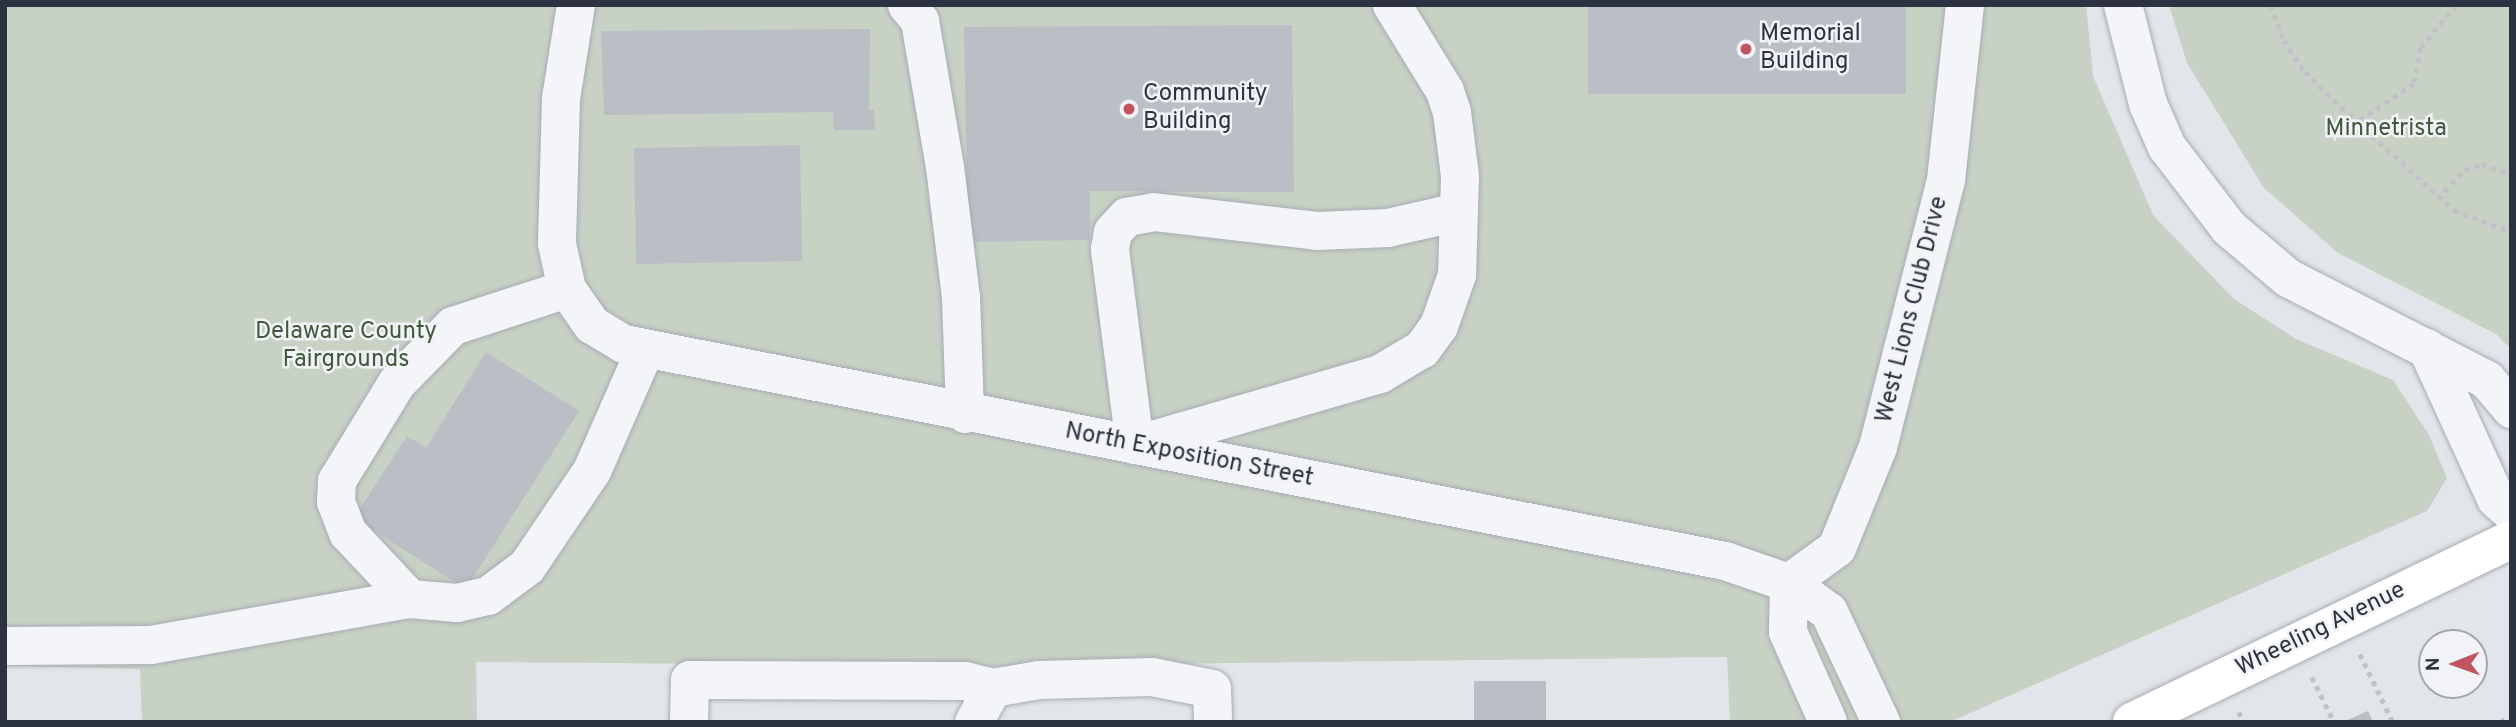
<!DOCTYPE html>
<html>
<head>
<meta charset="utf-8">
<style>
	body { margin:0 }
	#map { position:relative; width:2516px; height:727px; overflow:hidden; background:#e2e5e9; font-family:Overpass,sans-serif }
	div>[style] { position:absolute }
	.green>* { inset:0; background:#c7d2c4 }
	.building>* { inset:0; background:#babec5; transform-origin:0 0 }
	.path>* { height:4.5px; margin-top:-2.25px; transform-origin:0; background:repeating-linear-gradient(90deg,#c0c2c8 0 5px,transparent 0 10px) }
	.roads { filter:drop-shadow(0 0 2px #a8acb3) drop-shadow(0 0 2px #a8acb3) }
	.minor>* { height:38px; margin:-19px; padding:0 19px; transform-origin:19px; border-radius:19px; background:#f4f5f8 }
	.major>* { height:38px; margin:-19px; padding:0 19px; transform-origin:19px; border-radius:19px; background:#fff }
	.dots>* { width:19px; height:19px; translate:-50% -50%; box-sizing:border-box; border:4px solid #f2f3f7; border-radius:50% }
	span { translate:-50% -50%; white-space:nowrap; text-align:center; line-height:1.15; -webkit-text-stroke:5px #f2f3f7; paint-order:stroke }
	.poi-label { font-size:24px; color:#2c323f }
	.left { translate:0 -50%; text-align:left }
	.park-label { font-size:24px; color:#3f593b }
	.street-label { font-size:24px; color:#2c323f }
	.frame { position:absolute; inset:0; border:7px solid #2c323f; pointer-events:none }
	.north { position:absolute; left:2418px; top:629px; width:70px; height:70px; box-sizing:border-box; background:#f2f3f7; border:2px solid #a3a6ad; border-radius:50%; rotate:269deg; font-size:19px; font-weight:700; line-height:28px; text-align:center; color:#2c323f }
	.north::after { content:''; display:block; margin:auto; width:24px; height:32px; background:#c05561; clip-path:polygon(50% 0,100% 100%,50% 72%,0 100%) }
</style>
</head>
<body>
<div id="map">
	<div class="green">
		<i style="clip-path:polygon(5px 5px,2086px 5px,2093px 76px,2153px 215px,2234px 299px,2296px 339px,2393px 380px,2429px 435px,2447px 478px,2427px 511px,1950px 722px,1730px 722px,1727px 657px,993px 666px,476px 662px,477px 722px,142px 722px,140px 669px,5px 666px)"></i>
		<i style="clip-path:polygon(2169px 5px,2511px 5px,2511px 349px,2496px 334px,2338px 253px,2264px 188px,2187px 63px)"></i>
	</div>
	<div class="building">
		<i style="left:1588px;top:5px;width:318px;height:89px"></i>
		<i style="clip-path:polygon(1292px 25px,1294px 192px,1090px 191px,1090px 240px,968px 242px,964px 27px)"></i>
		<i style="clip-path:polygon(870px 29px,869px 109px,874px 110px,875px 130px,834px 130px,833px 112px,604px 115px,601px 31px)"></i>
		<i style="left:800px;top:145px;width:116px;height:166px;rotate:89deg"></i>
		<i style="clip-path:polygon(486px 352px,579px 411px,466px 589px,354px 518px,407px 436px,426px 448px)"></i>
		<i style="left:1474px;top:681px;width:72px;height:41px"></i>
		<i style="clip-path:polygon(2368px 711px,2373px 722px,2343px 722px)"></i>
	</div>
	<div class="path">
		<i style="left:2271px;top:5px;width:37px;rotate:70deg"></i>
		<i style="left:2284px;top:40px;width:38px;rotate:57deg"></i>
		<i style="left:2305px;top:72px;width:72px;rotate:43.9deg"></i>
		<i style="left:2456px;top:5px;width:55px;rotate:129.1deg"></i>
		<i style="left:2421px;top:48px;width:37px;rotate:101deg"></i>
		<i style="left:2414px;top:84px;width:69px;rotate:146.3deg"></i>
		<i style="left:2357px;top:122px;width:131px;rotate:42.2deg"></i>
		<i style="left:2454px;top:210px;width:61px;rotate:21.1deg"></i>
		<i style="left:2437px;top:198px;width:40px;rotate:-45deg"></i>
		<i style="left:2465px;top:170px;width:18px;rotate:-19deg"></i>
		<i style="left:2482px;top:164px;width:31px;rotate:21deg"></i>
		<i style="left:2360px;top:654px;width:76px;rotate:64.1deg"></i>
		<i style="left:2312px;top:677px;width:50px;rotate:63.9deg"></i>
		<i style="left:2239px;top:712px;width:11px;rotate:68deg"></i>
		<i style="left:2500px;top:722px;width:6px;rotate:-31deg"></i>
	</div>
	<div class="roads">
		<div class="minor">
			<i style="left:576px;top:5px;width:95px;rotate:99.1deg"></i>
			<i style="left:561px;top:99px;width:145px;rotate:91.6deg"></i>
			<i style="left:557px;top:244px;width:46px;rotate:77.5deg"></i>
			<i style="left:567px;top:289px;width:44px;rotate:55.2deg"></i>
			<i style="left:592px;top:325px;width:37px;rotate:31deg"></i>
			<i style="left:624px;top:344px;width:1122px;rotate:11.15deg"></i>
			<i style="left:1725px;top:561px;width:68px;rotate:19deg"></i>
			<i style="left:1789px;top:583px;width:49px;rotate:35.9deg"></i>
			<i style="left:1829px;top:612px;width:122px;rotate:64.7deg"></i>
			<i style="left:907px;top:5px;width:21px;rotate:51deg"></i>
			<i style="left:920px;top:21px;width:148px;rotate:80.3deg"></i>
			<i style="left:945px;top:167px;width:131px;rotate:83deg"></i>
			<i style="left:961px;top:297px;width:117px;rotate:88deg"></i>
			<i style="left:1392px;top:5px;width:101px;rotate:58.4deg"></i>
			<i style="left:1445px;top:91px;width:22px;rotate:72deg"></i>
			<i style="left:1452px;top:112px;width:64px;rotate:82.9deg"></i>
			<i style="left:1460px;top:176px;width:99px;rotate:91.7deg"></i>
			<i style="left:1457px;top:275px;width:54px;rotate:109.4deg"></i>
			<i style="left:1439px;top:326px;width:29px;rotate:126deg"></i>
			<i style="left:1422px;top:349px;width:49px;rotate:149.2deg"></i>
			<i style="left:1380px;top:374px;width:255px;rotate:163.8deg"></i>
			<i style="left:1135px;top:445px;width:198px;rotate:-97.3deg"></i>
			<i style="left:1110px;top:249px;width:17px;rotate:-80deg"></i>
			<i style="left:1113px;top:232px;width:21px;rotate:-47deg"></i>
			<i style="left:1127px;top:217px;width:27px;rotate:-10deg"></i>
			<i style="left:1154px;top:212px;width:164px;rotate:6.6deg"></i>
			<i style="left:1317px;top:231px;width:71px;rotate:-2.4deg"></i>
			<i style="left:1388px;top:228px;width:72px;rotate:-12.9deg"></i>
			<i style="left:2123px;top:5px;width:102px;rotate:75.8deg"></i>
			<i style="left:2148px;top:104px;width:47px;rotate:66.2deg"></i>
			<i style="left:2167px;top:147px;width:102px;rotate:52.6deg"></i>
			<i style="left:2229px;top:228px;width:77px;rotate:40.3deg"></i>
			<i style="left:2288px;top:278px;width:224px;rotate:27.1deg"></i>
			<i style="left:2487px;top:380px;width:38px;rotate:50deg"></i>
			<i style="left:567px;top:289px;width:120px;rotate:162deg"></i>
			<i style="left:453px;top:326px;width:80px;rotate:134.5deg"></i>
			<i style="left:397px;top:383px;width:115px;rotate:121.5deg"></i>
			<i style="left:337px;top:481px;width:21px;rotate:93deg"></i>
			<i style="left:336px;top:502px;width:33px;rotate:69deg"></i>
			<i style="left:348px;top:533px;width:91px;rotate:46.8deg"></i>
			<i style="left:410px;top:599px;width:47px;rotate:4.9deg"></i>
			<i style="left:457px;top:603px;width:32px;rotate:-13deg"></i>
			<i style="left:488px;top:596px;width:49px;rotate:-36.6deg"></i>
			<i style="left:527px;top:567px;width:116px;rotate:-55.9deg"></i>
			<i style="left:592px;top:471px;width:132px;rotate:-66.3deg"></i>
			<i style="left:2427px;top:348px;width:166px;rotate:65.4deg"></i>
			<i style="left:2496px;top:499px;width:20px;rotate:41deg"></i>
			<i style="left:1789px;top:583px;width:59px;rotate:-36.1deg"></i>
			<i style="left:1837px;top:548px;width:109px;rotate:-67.9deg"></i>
			<i style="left:1878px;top:447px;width:276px;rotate:-75.7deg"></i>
			<i style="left:1946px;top:180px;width:176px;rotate:-83.8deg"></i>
			<i style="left:1789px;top:583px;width:49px;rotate:91.2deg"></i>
			<i style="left:1788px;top:632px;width:98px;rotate:66deg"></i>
			<i style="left:5px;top:646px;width:146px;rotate:-0.4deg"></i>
			<i style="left:151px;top:645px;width:263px;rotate:-10.1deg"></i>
			<i style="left:993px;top:688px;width:47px;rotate:-9.9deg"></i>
			<i style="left:1039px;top:680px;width:113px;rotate:-1.5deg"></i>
			<i style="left:1152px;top:677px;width:61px;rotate:11.3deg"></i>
			<i style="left:1212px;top:689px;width:33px;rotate:88deg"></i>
			<i style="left:689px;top:722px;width:42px;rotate:-88.6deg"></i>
			<i style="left:690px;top:680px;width:275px;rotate:0.2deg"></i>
			<i style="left:965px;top:681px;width:29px;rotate:14deg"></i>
			<i style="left:993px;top:688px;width:39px;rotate:119deg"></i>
		</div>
		<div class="major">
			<i style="left:2132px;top:722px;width:420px;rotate:-25.7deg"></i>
		</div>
	</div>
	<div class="dots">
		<i style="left:1746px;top:49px;background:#c05561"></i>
		<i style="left:1129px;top:109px;background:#c05561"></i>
	</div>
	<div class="poi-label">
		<span class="left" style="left:1760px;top:49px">Memorial<br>Building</span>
		<span class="left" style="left:1143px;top:109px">Community<br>Building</span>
	</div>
	<div class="park-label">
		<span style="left:2386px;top:130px">Minnetrista</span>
		<span style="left:346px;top:347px">Delaware County<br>Fairgrounds</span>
	</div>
	<div class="street-label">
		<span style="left:1913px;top:310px;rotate:-76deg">West Lions Club Drive</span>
		<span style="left:1189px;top:456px;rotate:11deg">North Exposition Street</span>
		<span style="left:2321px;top:630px;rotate:-26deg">Wheeling Avenue</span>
	</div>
	<div class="frame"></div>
	<div class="north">N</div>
</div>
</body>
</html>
